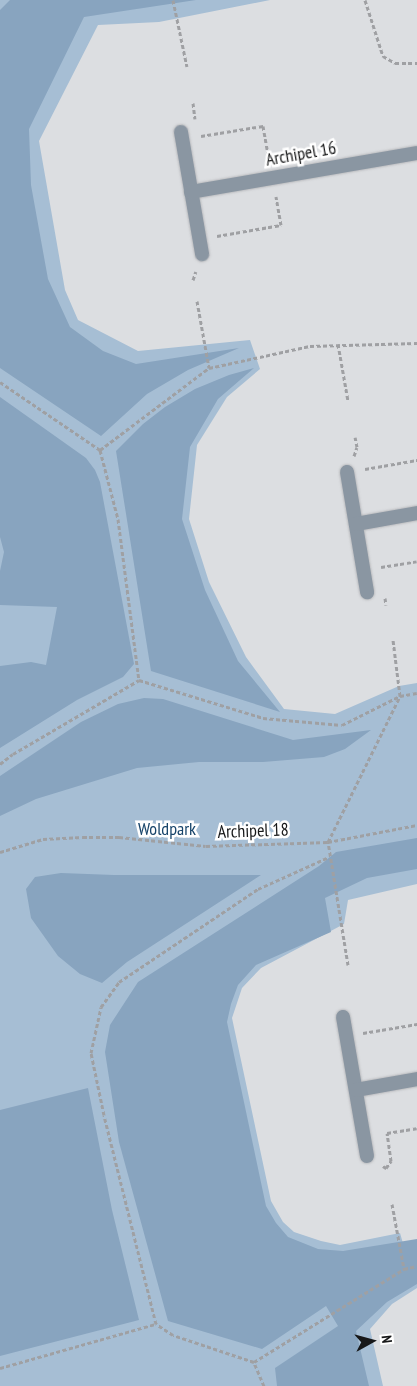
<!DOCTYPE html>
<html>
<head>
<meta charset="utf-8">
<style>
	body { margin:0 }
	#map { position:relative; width:417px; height:1386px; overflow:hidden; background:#dcdee1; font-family:"PT Sans Narrow",sans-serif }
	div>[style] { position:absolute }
	.green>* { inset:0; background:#a6bed4 }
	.forest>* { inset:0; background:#88a4bf }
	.path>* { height:3px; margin-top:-1.5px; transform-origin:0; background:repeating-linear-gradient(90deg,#9fa0a3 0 4px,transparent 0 6.5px) }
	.roads { filter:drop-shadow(0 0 1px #b9babd) drop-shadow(0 0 1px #b9babd) }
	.minor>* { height:14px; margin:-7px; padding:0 7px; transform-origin:7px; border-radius:7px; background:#8a96a2 }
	span { translate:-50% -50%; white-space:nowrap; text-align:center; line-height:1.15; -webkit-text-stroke:5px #fff; paint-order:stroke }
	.street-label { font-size:18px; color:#171819 }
	.park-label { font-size:18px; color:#17446a }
	.north { position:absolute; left:347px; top:1316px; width:50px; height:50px; -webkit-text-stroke:4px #fff; paint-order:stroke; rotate:83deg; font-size:14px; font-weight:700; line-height:20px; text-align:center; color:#171819 }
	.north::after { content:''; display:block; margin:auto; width:18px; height:22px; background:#171819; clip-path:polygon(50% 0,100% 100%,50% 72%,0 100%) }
</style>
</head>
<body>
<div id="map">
	<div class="green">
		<i style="clip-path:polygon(0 0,270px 0,159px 22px,98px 25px,39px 141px,65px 290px,78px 320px,138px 351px,250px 340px,260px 369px,227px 397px,197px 445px,189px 519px,209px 582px,246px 657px,284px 709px,335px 714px,399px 686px,417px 683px,417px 884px,348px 900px,344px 924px,261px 968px,242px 988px,232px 1018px,271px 1201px,283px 1222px,294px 1232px,321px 1241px,340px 1245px,400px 1233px,409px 1264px,417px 1263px,417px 1288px,392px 1304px,370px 1329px,383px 1386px,0 1386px)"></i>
	</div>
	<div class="forest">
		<i style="clip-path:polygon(10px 0,196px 0,84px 17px,29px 129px,31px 185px,48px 279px,70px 327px,103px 351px,136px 364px,239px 348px,188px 370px,147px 394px,101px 436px,0 368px,0 10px)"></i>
		<i style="clip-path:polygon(254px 368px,218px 399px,190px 447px,182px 519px,205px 590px,238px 661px,280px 712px,151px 671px,116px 451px,143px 424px,165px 407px,195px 389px,229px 375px)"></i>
		<i style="clip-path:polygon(0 397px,86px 458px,95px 470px,100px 482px,134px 664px,123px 677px,77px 700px,0 748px,0 666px,31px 662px,46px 665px,57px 607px,0 605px,0 571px,4px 552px,0 537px)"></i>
		<i style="clip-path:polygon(144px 698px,163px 699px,293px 740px,371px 730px,345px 749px,324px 757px,263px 762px,199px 762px,137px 768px,36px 799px,0 816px,0 776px,81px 722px,118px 704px)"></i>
		<i style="clip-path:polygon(417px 838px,417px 869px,367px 878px,325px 898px,331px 932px,256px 965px,238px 985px,231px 1004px,227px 1022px,266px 1206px,276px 1223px,288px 1237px,318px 1249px,343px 1251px,417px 1239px,417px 1284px,387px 1302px,356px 1331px,369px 1386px,277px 1386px,275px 1368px,338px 1326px,326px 1306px,262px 1349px,168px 1321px,119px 1142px,105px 1052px,110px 1025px,138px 982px,319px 866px,336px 852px)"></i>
		<i style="clip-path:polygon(61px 873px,114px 875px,261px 875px,127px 962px,102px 983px,80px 974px,58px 956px,31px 918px,26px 889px,35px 877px)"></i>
		<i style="clip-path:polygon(88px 1088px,112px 1210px,139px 1320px,0 1356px,0 1110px)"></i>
	</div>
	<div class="path">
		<i style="left:173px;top:0;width:68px;rotate:78.2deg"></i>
		<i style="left:365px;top:0;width:59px;rotate:72.2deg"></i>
		<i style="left:383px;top:56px;width:14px;rotate:30deg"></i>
		<i style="left:395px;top:63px;width:22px"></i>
		<i style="left:193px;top:103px;width:16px;rotate:83deg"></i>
		<i style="left:201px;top:136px;width:63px;rotate:-9.2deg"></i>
		<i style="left:263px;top:126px;width:35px;rotate:80deg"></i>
		<i style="left:217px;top:236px;width:65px;rotate:-9.8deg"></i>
		<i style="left:281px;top:225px;width:29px;rotate:-100deg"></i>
		<i style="left:193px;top:280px;width:9px;rotate:-72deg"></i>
		<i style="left:197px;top:301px;width:68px;rotate:79.8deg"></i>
		<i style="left:338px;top:344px;width:58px;rotate:80deg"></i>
		<i style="left:0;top:382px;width:121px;rotate:34.2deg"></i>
		<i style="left:100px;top:450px;width:71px;rotate:75.4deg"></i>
		<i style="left:118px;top:519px;width:162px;rotate:82.6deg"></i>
		<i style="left:139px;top:680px;width:130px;rotate:17deg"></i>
		<i style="left:263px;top:718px;width:79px;rotate:5.1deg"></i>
		<i style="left:342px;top:725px;width:65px;rotate:-26.6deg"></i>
		<i style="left:400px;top:696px;width:17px;rotate:-10deg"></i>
		<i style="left:100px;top:450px;width:136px;rotate:-37deg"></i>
		<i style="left:209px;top:368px;width:103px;rotate:-12.3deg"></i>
		<i style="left:310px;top:346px;width:107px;rotate:-1.6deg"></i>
		<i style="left:354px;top:456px;width:9px;rotate:-72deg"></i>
		<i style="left:357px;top:447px;width:10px;rotate:-101deg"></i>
		<i style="left:365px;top:469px;width:53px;rotate:-9.8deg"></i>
		<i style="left:381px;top:567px;width:36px;rotate:-9deg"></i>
		<i style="left:385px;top:598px;width:7px;rotate:82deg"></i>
		<i style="left:0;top:764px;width:16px;rotate:-38deg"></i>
		<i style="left:13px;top:754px;width:146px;rotate:-30.4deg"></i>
		<i style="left:0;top:852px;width:45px;rotate:-16.8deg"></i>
		<i style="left:43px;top:839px;width:40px;rotate:-2.9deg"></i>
		<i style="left:83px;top:837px;width:36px"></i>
		<i style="left:119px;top:837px;width:87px;rotate:5.9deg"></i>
		<i style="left:206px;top:846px;width:122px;rotate:-1.9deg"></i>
		<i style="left:328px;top:842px;width:91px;rotate:-10.8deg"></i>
		<i style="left:348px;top:965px;width:125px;rotate:-99.2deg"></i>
		<i style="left:328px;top:842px;width:163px;rotate:-63.7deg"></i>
		<i style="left:400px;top:696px;width:56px;rotate:-97.1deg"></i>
		<i style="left:363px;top:1033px;width:55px;rotate:-9.5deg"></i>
		<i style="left:383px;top:1166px;width:4px;rotate:34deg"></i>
		<i style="left:386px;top:1168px;width:9px;rotate:-54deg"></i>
		<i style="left:391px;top:1161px;width:28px;rotate:-98deg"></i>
		<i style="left:387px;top:1133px;width:30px;rotate:-9deg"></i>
		<i style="left:392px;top:1204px;width:66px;rotate:79.5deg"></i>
		<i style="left:254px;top:1362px;width:176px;rotate:-31.8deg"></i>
		<i style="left:404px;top:1269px;width:13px;rotate:-13deg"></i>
		<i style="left:0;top:1368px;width:162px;rotate:-15.8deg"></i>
		<i style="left:264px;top:1386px;width:26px;rotate:-113deg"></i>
		<i style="left:254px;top:1362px;width:85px;rotate:-161.6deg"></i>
		<i style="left:173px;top:1335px;width:20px;rotate:-147deg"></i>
		<i style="left:156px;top:1324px;width:215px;rotate:-104deg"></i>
		<i style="left:104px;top:1115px;width:63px;rotate:-101.8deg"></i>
		<i style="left:91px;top:1053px;width:47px;rotate:-77.7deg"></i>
		<i style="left:101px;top:1007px;width:31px;rotate:-54deg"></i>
		<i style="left:119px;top:982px;width:167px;rotate:-33.8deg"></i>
		<i style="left:258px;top:889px;width:78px;rotate:-24.3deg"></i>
	</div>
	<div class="roads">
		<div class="minor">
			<i style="left:181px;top:132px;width:124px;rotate:80.2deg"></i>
			<i style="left:191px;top:192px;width:229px;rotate:-9.8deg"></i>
			<i style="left:347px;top:472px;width:122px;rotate:80.5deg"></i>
			<i style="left:356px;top:524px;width:62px;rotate:-10.2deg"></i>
			<i style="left:343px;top:1017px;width:141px;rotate:80.2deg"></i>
			<i style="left:356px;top:1090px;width:62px;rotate:-10.2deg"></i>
		</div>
	</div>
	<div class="street-label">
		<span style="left:301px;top:154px;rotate:-10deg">Archipel 16</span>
		<span style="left:253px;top:831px;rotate:-2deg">Archipel 18</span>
	</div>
	<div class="park-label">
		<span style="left:167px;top:829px">Woldpark</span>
	</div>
	<div class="north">N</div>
</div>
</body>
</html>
